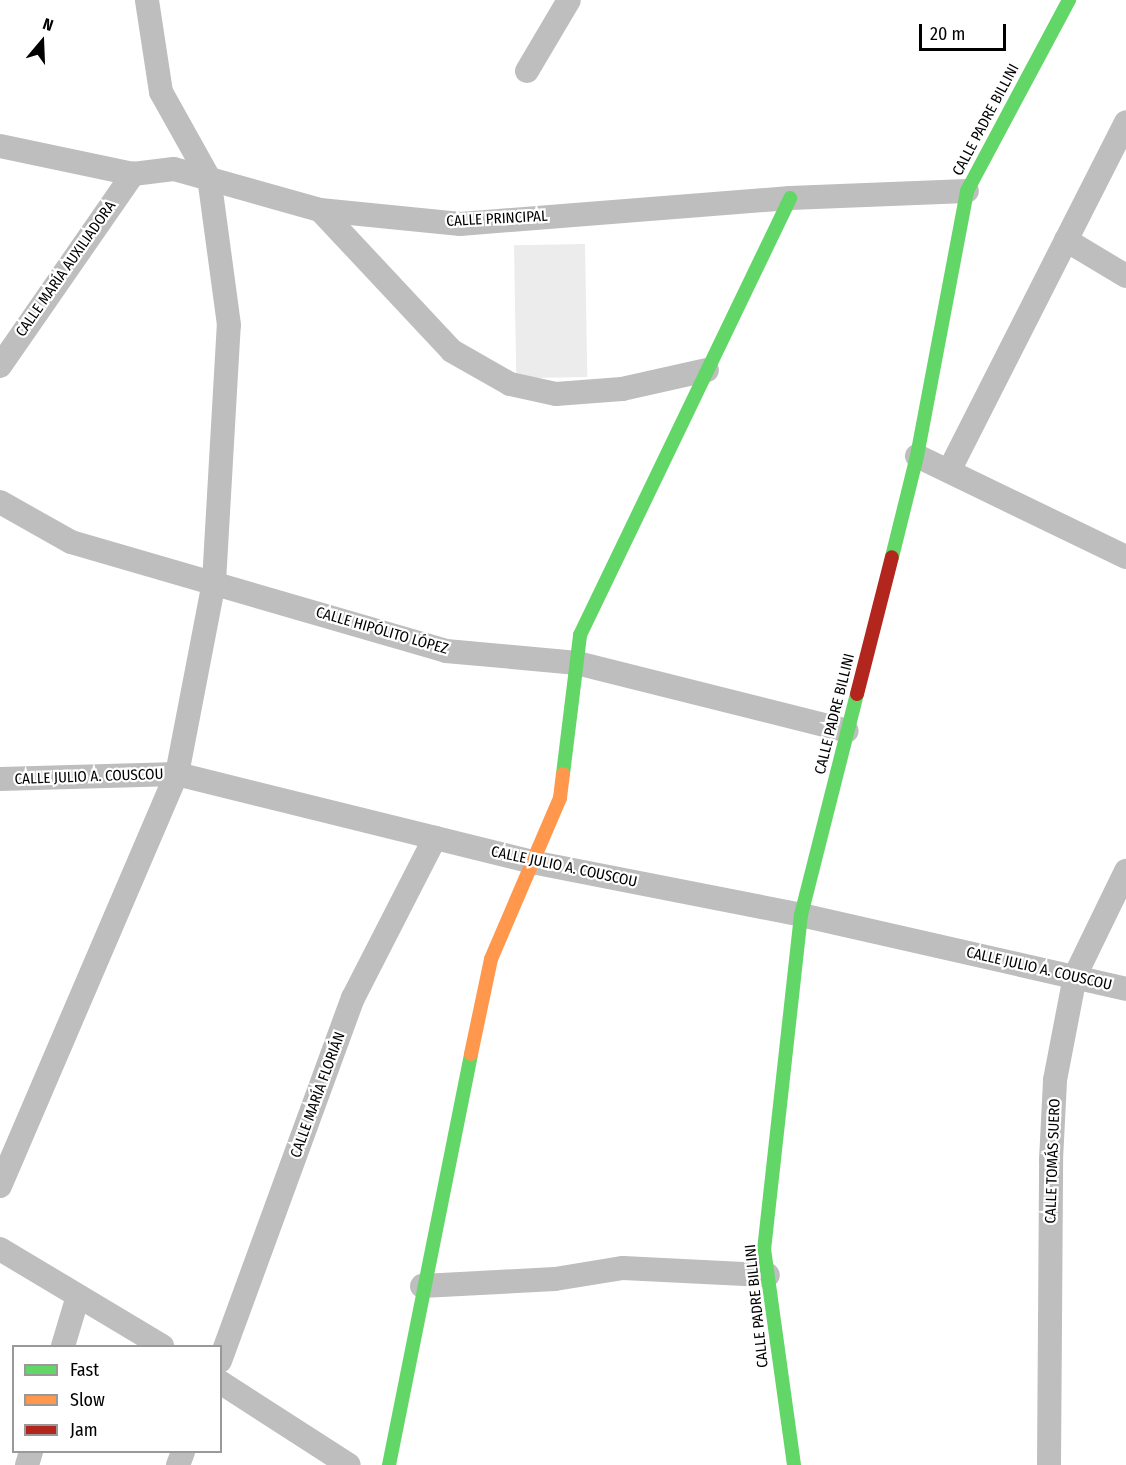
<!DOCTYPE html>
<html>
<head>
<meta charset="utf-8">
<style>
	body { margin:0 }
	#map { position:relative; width:1126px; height:1465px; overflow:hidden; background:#fff; font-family:"Fira Sans Condensed",sans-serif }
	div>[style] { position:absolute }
	.green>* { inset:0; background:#ececec; transform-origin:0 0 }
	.street>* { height:24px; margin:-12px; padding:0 12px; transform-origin:12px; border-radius:12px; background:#bebebe }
	.fast>* { height:14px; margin:-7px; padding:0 7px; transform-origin:7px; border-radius:7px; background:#63d668 }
	.slow>* { height:14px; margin:-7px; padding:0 7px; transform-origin:7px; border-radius:7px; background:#ff974d }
	.jam>* { height:14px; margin:-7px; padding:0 7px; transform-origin:7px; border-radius:7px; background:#b3261e }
	span { translate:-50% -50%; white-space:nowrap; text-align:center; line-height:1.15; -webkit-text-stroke:4.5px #fff; paint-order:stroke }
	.street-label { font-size:15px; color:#000 }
	.legend { position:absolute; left:12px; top:1345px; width:210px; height:108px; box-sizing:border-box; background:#fff; border:2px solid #999; margin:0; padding:8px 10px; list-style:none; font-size:18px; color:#000 }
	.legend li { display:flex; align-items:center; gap:12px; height:30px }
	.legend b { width:30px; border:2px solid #999 }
	.north { position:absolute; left:12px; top:12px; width:60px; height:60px; -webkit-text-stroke:4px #fff; paint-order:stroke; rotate:19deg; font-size:16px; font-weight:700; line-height:24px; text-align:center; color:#000 }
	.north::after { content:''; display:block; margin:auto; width:21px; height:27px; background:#000; clip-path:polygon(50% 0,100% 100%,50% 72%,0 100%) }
	.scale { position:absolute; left:919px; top:24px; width:87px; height:27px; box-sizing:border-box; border:3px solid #000; border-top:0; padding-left:8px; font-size:18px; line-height:21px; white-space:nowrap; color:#000; -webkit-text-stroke:4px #fff; paint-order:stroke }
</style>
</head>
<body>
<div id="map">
	<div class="green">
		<i style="left:585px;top:244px;width:133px;height:71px;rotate:89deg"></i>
	</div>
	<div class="street">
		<i style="left:527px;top:71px;width:82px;rotate:-59.4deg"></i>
		<i style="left:0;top:146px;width:136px;rotate:11.9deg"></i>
		<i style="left:133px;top:174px;width:41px;rotate:-7deg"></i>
		<i style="left:174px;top:169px;width:152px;rotate:15.7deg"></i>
		<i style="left:320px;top:210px;width:141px;rotate:5.7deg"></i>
		<i style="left:460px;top:224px;width:331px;rotate:-4.5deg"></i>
		<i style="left:790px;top:198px;width:177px;rotate:-2.3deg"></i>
		<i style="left:320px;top:210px;width:193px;rotate:46.9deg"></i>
		<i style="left:452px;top:351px;width:67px;rotate:29.6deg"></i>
		<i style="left:510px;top:384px;width:47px;rotate:12.3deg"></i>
		<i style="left:556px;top:394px;width:66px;rotate:-4.3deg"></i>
		<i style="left:622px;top:389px;width:87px;rotate:-12.6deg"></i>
		<i style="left:1066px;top:240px;width:70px;rotate:31deg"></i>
		<i style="left:0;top:366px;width:234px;rotate:-55.3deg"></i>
		<i style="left:917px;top:456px;width:232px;rotate:25.8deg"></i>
		<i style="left:949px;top:471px;width:391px;rotate:-63.1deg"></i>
		<i style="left:0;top:502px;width:81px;rotate:29.4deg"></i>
		<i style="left:71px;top:542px;width:391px;rotate:16.2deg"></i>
		<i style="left:446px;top:651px;width:132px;rotate:5.2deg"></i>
		<i style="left:577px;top:663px;width:278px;rotate:14.1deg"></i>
		<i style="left:0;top:779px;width:177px;rotate:-1.6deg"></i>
		<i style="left:177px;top:774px;width:366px;rotate:13.9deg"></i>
		<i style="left:532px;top:862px;width:274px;rotate:11.1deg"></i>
		<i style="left:801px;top:915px;width:333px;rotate:12.8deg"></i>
		<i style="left:0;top:1186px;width:448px;rotate:-66.8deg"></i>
		<i style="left:177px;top:774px;width:196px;rotate:-79.1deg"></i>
		<i style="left:214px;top:582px;width:257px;rotate:-86.7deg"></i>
		<i style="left:229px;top:325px;width:148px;rotate:-97.7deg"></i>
		<i style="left:209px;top:178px;width:98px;rotate:-119.2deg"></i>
		<i style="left:161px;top:92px;width:93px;rotate:-98.7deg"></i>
		<i style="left:0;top:1249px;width:189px;rotate:30.9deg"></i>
		<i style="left:422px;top:1286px;width:133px;rotate:-3deg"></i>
		<i style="left:555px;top:1279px;width:69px;rotate:-9.2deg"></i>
		<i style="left:623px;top:1268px;width:145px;rotate:2.8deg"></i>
		<i style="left:63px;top:1346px;width:52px;rotate:-73.3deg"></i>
		<i style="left:220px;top:1361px;width:387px;rotate:-69.9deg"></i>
		<i style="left:353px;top:998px;width:180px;rotate:-62.9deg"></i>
		<i style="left:220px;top:1382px;width:153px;rotate:32.8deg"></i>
		<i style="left:27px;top:1465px;width:14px;rotate:-73deg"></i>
		<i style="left:178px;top:1465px;width:14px;rotate:-69deg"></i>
		<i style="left:1049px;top:1465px;width:305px;rotate:-89.6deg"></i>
		<i style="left:1051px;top:1160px;width:80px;rotate:-87.1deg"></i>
		<i style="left:1055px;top:1080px;width:106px;rotate:-79.1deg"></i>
		<i style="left:1075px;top:976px;width:117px;rotate:-64.1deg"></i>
	</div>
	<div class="fast">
		<i style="left:892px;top:557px;width:104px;rotate:-76.1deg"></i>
		<i style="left:917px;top:456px;width:270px;rotate:-79.3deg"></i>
		<i style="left:967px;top:191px;width:217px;rotate:-61.9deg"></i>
		<i style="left:563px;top:774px;width:140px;rotate:-83deg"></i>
		<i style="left:580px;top:635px;width:485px;rotate:-64.3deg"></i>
		<i style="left:389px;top:1465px;width:419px;rotate:-78.7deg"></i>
		<i style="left:794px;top:1465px;width:217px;rotate:-97.9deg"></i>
		<i style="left:764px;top:1250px;width:337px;rotate:-83.7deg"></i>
		<i style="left:801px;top:915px;width:228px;rotate:-75.8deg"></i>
	</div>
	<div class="slow">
		<i style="left:471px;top:1054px;width:97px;rotate:-78.1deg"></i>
		<i style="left:491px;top:959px;width:175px;rotate:-66.8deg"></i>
		<i style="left:560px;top:798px;width:24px;rotate:-83deg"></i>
	</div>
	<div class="jam">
		<i style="left:857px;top:694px;width:141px;rotate:-75.7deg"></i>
	</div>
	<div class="street-label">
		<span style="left:986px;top:120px;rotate:-62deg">CALLE PADRE BILLINI</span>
		<span style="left:497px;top:219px;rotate:-3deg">CALLE PRINCIPAL</span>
		<span style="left:66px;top:269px;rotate:-55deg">CALLE MARÍA AUXILIADORA</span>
		<span style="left:382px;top:631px;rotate:16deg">CALLE HIPÓLITO LÓPEZ</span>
		<span style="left:835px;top:714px;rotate:-76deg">CALLE PADRE BILLINI</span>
		<span style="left:89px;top:777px;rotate:-2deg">CALLE JULIO A. COUSCOU</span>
		<span style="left:564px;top:867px;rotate:12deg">CALLE JULIO A. COUSCOU</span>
		<span style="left:1039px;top:969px;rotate:13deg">CALLE JULIO A. COUSCOU</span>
		<span style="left:318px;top:1095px;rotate:-70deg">CALLE MARÍA FLORIÁN</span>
		<span style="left:1053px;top:1161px;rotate:-88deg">CALLE TOMÁS SUERO</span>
		<span style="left:757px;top:1306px;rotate:-96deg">CALLE PADRE BILLINI</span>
	</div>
	<ul class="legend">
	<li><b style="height:8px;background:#63d668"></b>Fast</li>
	<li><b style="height:8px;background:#ff974d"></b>Slow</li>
	<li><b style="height:8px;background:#b3261e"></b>Jam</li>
	</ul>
	<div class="north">N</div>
	<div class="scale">20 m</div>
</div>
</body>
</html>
